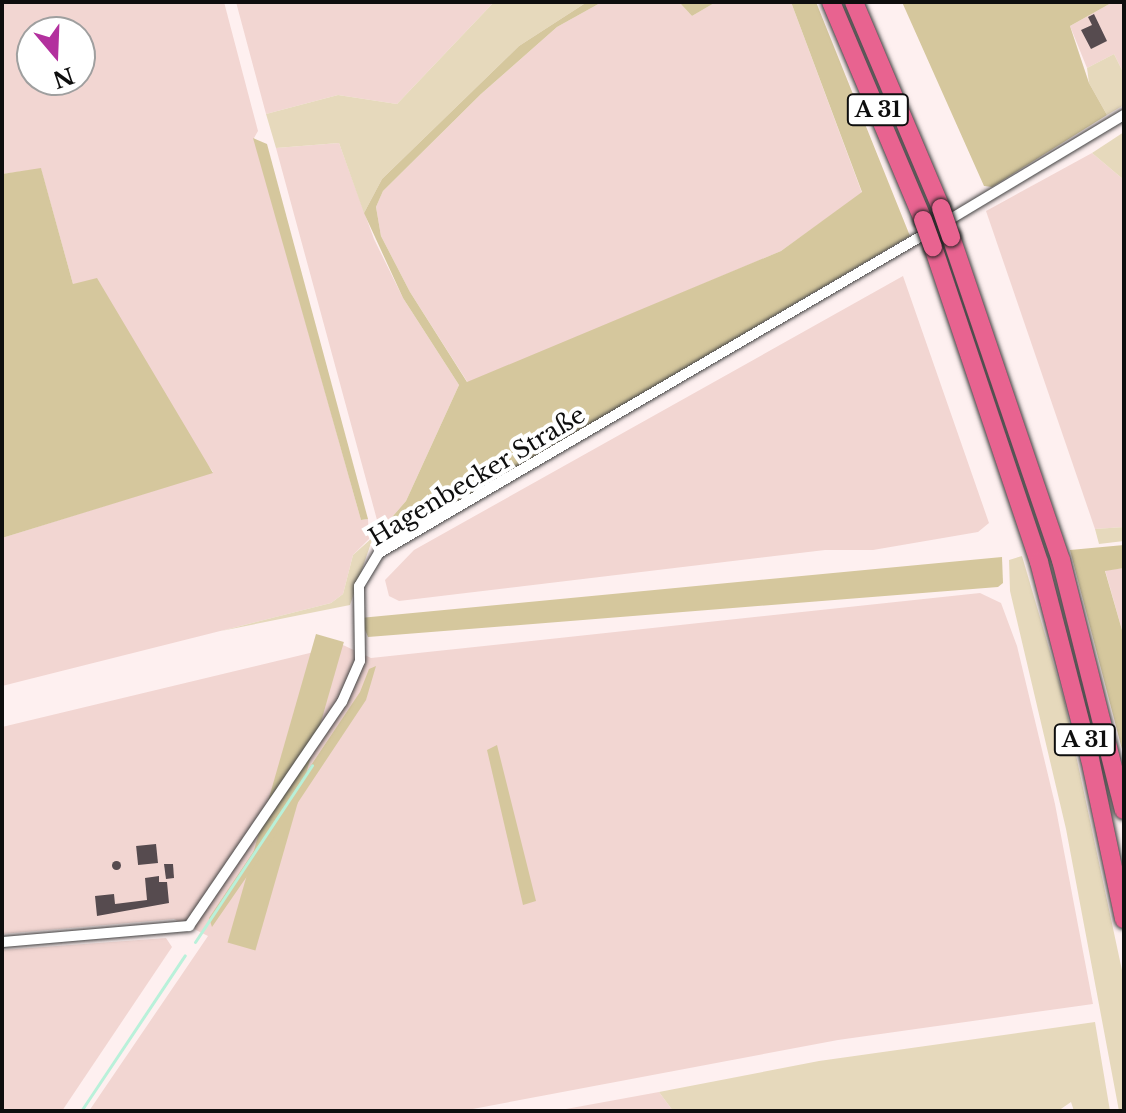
<!DOCTYPE html>
<html>
<head>
<meta charset="utf-8">
<style>
	body { margin:0 }
	#map { position:relative; width:1126px; height:1113px; overflow:hidden; background:#fef0f0; font-family:"Libre Baskerville",serif }
	div>[style] { position:absolute }
	.farmland>* { inset:0; background:#f2d6d2 }
	.green>* { inset:0; background:#e6d9bc }
	.forest>* { inset:0; background:#d5c79d; transform-origin:0 0 }
	.stream>* { height:3px; margin:-1.5px; padding:0 1.5px; transform-origin:1.5px; border-radius:1.5px; background:#b9f1da }
	.building>* { inset:0; background:#564b4f; transform-origin:0 0 }
	.round { border-radius:50% }
	.roads { filter:drop-shadow(0 0 2px #414141) drop-shadow(0 0 2px #414141) }
	.minor>* { height:10px; margin:-5px; padding:0 5px; transform-origin:5px; border-radius:5px; background:#fff }
	.motorway>* { height:18px; margin:-9px; padding:0 9px; transform-origin:9px; border-radius:9px; background:#e86390 }
	.bridges { filter:drop-shadow(0 0 2px #1f1f1f) drop-shadow(0 0 2px #1f1f1f) }
	.motorway-bridge>* { height:18px; margin:-9px; padding:0 9px; transform-origin:9px; border-radius:9px; background:#e86390 }
	span { translate:-50% -50%; white-space:nowrap; text-align:center; line-height:1.15; -webkit-text-stroke:8px #fff; paint-order:stroke }
	.shield-label span { padding:2px 6px; background:#fff; border:2px solid; border-radius:6px; -webkit-text-stroke-width:0 }
	.shield-label { font-size:22px; color:#0e0e0e; font-weight:700 }
	.street-label { font-size:24px; color:#0e0e0e }
	.frame { position:absolute; inset:0; border:4px solid #0e0e0e; pointer-events:none }
	.north { position:absolute; left:16px; top:16px; width:80px; height:80px; box-sizing:border-box; background:#fff; border:2px solid #9f9f9f; border-radius:50%; rotate:161deg; font-size:22px; font-weight:700; line-height:32px; text-align:center; color:#0e0e0e }
	.north::after { content:''; display:block; margin:auto; width:28px; height:36px; background:#b3319e; clip-path:polygon(50% 0,100% 100%,50% 72%,0 100%) }
</style>
</head>
<body>
<div id="map">
	<div class="farmland">
		<i style="clip-path:polygon(evenodd,2px 2px,224px 2px,258px 131px,254px 138px,361px 520px,368px 519px,369px 539px,353px 555px,343px 594px,331px 603px,2px 686px,2px 538px,213px 472px,73px 284px,41px 169px,2px 174px,2px 2px,32px 32px,80px 32px,80px 80px,32px 80px,32px 32px)"></i>
		<i style="clip-path:polygon(236px 2px,494px 2px,397px 104px,338px 95px,266px 114px)"></i>
		<i style="clip-path:polygon(602px 2px,679px 2px,692px 16px,716px 2px,791px 2px,862px 193px,781px 251px,468px 383px,410px 292px,381px 236px,376px 207px,383px 191px,481px 94px,557px 27px)"></i>
		<i style="clip-path:polygon(1113px 2px,1124px 2px,1124px 74px,1114px 54px,1087px 68px,1070px 26px)"></i>
		<i style="clip-path:polygon(339px 143px,374px 239px,403px 298px,459px 385px,406px 501px,380px 531px,276px 148px)"></i>
		<i style="clip-path:polygon(1092px 153px,1124px 180px,1124px 527px,1095px 529px,986px 211px)"></i>
		<i style="clip-path:polygon(903px 276px,989px 523px,978px 532px,873px 550px,825px 550px,399px 601px,389px 596px,385px 580px,414px 550px)"></i>
		<i style="clip-path:polygon(1124px 568px,1124px 637px,1105px 570px)"></i>
		<i style="clip-path:polygon(980px 593px,1001px 603px,1017px 646px,1055px 804px,1093px 1004px,838px 1040px,462px 1111px,89px 1111px,208px 936px,174px 919px,2px 934px,2px 727px,343px 645px,371px 658px)"></i>
		<i style="clip-path:polygon(166px 938px,172px 947px,62px 1111px,2px 1111px,2px 950px)"></i>
		<i style="clip-path:polygon(659px 1092px,673px 1111px,555px 1111px)"></i>
	</div>
	<div class="green">
		<i style="clip-path:polygon(494px 2px,587px 2px,519px 46px,382px 179px,364px 213px,339px 143px,276px 148px,266px 114px,338px 95px,397px 104px)"></i>
		<i style="clip-path:polygon(1114px 54px,1124px 74px,1124px 105px,1107px 115px,1089px 83px,1087px 68px)"></i>
		<i style="clip-path:polygon(1124px 132px,1124px 180px,1092px 153px)"></i>
		<i style="clip-path:polygon(1124px 527px,1124px 541px,1099px 544px,1095px 529px)"></i>
		<i style="clip-path:polygon(373px 537px,350px 605px,221px 631px,331px 603px,343px 594px,353px 555px)"></i>
		<i style="clip-path:polygon(1022px 556px,1064px 699px,1123px 975px,1124px 1111px,1119px 1111px,1066px 829px,1010px 591px,1009px 560px)"></i>
		<i style="clip-path:polygon(1095px 1022px,1110px 1111px,1074px 1111px,1071px 1102px,1058px 1111px,673px 1111px,659px 1092px,819px 1061px)"></i>
	</div>
	<div class="forest">
		<i style="clip-path:polygon(587px 2px,602px 2px,557px 27px,481px 94px,383px 191px,376px 207px,381px 236px,410px 292px,467px 382px,781px 251px,862px 192px,791px 2px,816px 2px,910px 236px,392px 540px,380px 531px,406px 501px,459px 385px,403px 298px,364px 213px,382px 179px,519px 46px)"></i>
		<i style="clip-path:polygon(679px 2px,716px 2px,692px 16px)"></i>
		<i style="clip-path:polygon(902px 2px,1113px 2px,1070px 26px,1089px 83px,1107px 115px,992px 187px,984px 186px)"></i>
		<i style="clip-path:polygon(253px 138px,267px 144px,368px 519px,361px 520px)"></i>
		<i style="clip-path:polygon(41px 168px,73px 284px,97px 278px,213px 473px,2px 538px,2px 174px)"></i>
		<i style="clip-path:polygon(1124px 545px,1124px 568px,1105px 571px,1124px 637px,1124px 757px,1070px 550px)"></i>
		<i style="clip-path:polygon(1002px 557px,1003px 583px,998px 587px,368px 637px,360px 618px)"></i>
		<i style="left:316px;top:634px;width:29px;height:321px;rotate:16deg"></i>
		<i style="clip-path:polygon(376px 666px,366px 700px,289px 816px,276px 819px,277px 833px,212px 927px,209px 918px,360px 692px,369px 669px)"></i>
		<i style="clip-path:polygon(497px 745px,536px 901px,523px 905px,487px 750px)"></i>
	</div>
	<div class="stream">
		<i style="left:195px;top:942px;width:212px;rotate:-56.5deg"></i>
		<i style="left:81px;top:1111px;width:187px;rotate:-56.3deg"></i>
	</div>
	<div class="building">
		<i style="clip-path:polygon(1094px 14px,1107px 41px,1091px 49px,1081px 30px,1092px 25px,1088px 17px)"></i>
		<i style="left:156px;top:844px;width:19px;height:20px;rotate:84deg"></i>
		<i class="round" style="left:111.5px;top:860.5px;width:9px;height:9px"></i>
		<i style="clip-path:polygon(164px 864px,173px 864px,174px 878px,166px 879px)"></i>
		<i style="clip-path:polygon(159px 876px,159px 882px,167px 882px,169px 903px,97px 916px,95px 896px,114px 894px,115px 904px,147px 900px,145px 878px)"></i>
	</div>
	<div class="roads">
		<div class="minor">
			<i style="left:944px;top:223px;width:210px;rotate:-31deg"></i>
			<i style="left:2px;top:942px;width:188px;rotate:-4.9deg"></i>
			<i style="left:189px;top:926px;width:271px;rotate:-55.7deg"></i>
			<i style="left:342px;top:702px;width:45px;rotate:-66.3deg"></i>
			<i style="left:360px;top:661px;width:75px;rotate:-90.8deg"></i>
			<i style="left:359px;top:586px;width:39px;rotate:-59deg"></i>
			<i style="left:379px;top:553px;width:638px;rotate:-30.3deg"></i>
		</div>
		<div class="motorway">
			<i style="left:831px;top:2px;width:237px;rotate:67.1deg"></i>
			<i style="left:854px;top:2px;width:224px;rotate:67.1deg"></i>
			<i style="left:951px;top:237px;width:341px;rotate:71.2deg"></i>
			<i style="left:1061px;top:560px;width:258px;rotate:75.9deg"></i>
			<i style="left:933px;top:247px;width:332px;rotate:71.4deg"></i>
			<i style="left:1039px;top:562px;width:203px;rotate:75.5deg"></i>
			<i style="left:1090px;top:759px;width:164px;rotate:78deg"></i>
		</div>
	</div>
	<div class="bridges">
		<div class="motorway-bridge">
			<i style="left:941px;top:208px;width:31px;rotate:71deg"></i>
			<i style="left:923px;top:220px;width:29px;rotate:70deg"></i>
		</div>
	</div>
	<div class="shield-label">
		<span style="left:878px;top:110px">A 31</span>
		<span style="left:1085px;top:740px">A 31</span>
	</div>
	<div class="street-label">
		<span style="left:477px;top:476px;rotate:-31deg">Hagenbecker Straße</span>
	</div>
	<div class="frame"></div>
	<div class="north">N</div>
</div>
</body>
</html>
